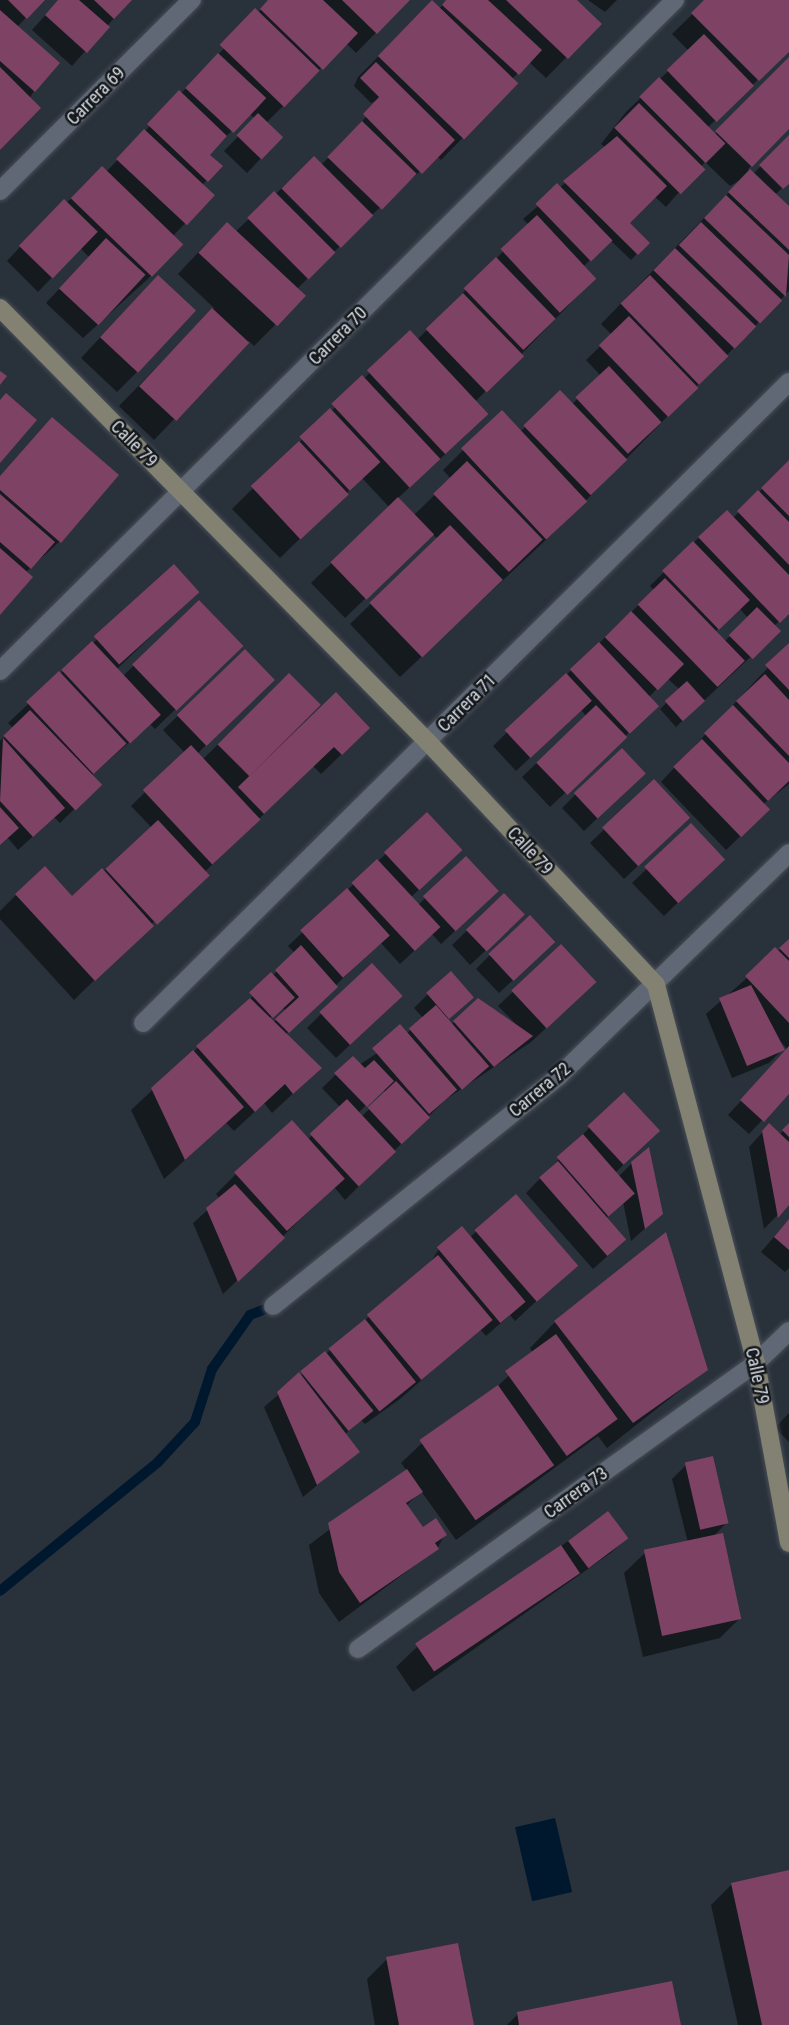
<!DOCTYPE html>
<html>
<head>
<meta charset="utf-8">
<style>
	body { margin:0 }
	#map { position:relative; width:789px; height:2025px; overflow:hidden; background:#29313b; font-family:"Roboto Condensed",sans-serif }
	div>[style] { position:absolute }
	.water>* { inset:0; background:#00182e; transform-origin:0 0 }
	.shadow>* { inset:0; background:#0007; transform-origin:0 0 }
	.stream>* { height:10px; margin:-5px; padding:0 5px; transform-origin:5px; border-radius:5px; background:#00182e }
	.building>* { inset:0; background:#7e4265; transform-origin:0 0 }
	.roads { filter:drop-shadow(0 0 2px #484f57) drop-shadow(0 0 2px #484f57) }
	.street>* { height:18px; margin:-9px; padding:0 9px; transform-origin:9px; border-radius:9px; background:#5f6874 }
	.secondary>* { height:18px; margin:-9px; padding:0 9px; transform-origin:9px; border-radius:9px; background:#828172 }
	span { translate:-50% -50%; white-space:nowrap; text-align:center; line-height:1.15; -webkit-text-stroke:5px #15191d; paint-order:stroke }
	.street-label { font-size:18px; color:#d6dbe1 }
</style>
</head>
<body>
<div id="map">
	<div class="water">
		<i style="left:555px;top:1818px;width:76px;height:41px;rotate:77deg"></i>
	</div>
	<div class="shadow">
		<i style="clip-path:polygon(0 0,43px 0,17px 27px,34px 91px,0 147px)"></i>
		<i style="clip-path:polygon(59px 0,130px 0,72px 66px,32px 30px)"></i>
		<i style="clip-path:polygon(270px 0,408px 0,356px 53px,346px 43px,266px 123px,281px 137px,247px 173px,224px 151px,255px 119px,249px 113px,208px 155px,220px 166px,202px 185px,212px 195px,173px 236px,151px 276px,83px 338px,46px 303px,89px 257px,80px 248px,38px 292px,7px 261px,50px 215px,106px 172px)"></i>
		<i style="clip-path:polygon(447px 0,574px 0,599px 24px,546px 78px,529px 62px,511px 80px,515px 84px,441px 160px,437px 156px,364px 222px,296px 290px,274px 326px,254px 346px,249px 341px,154px 440px,119px 406px,214px 308px,178px 274px,206px 244px,235px 232px,314px 158px,321px 165px,353px 133px,380px 99px,371px 103px,354px 86px,358px 77px,432px 2px,439px 9px)"></i>
		<i style="clip-path:polygon(588px 0,617px 0,605px 12px)"></i>
		<i style="clip-path:polygon(evenodd,707px 0,789px 0,789px 50px,707px 128px,714px 135px,789px 59px,789px 127px,748px 169px,753px 174px,789px 138px,789px 181px,775px 195px,789px 208px,789px 291px,566px 521px,400px 677px,350px 624px,438px 539px,432px 534px,345px 618px,311px 583px,389px 507px,362px 478px,280px 558px,232px 509px,410px 333px,417px 340px,529px 225px,523px 219px,606px 148px,601px 144px,626px 112px,689px 51px,672px 34px,707px 0,705px 162px,730px 186px,742px 179px,601px 324px,612px 335px,586px 360px,601px 376px,571px 405px,560px 393px,520px 432px,502px 412px,443px 470px,451px 479px,413px 516px,397px 499px,467px 434px,475px 402px,594px 279px,583px 267px,610px 240px,631px 260px,647px 243px,628px 223px,654px 196px,666px 207px,705px 162px)"></i>
		<i style="clip-path:polygon(138px 297px,137px 372px,117px 392px,81px 358px)"></i>
		<i style="clip-path:polygon(52px 419px,59px 542px,26px 572px,0 612px,0 476px)"></i>
		<i style="clip-path:polygon(evenodd,789px 462px,789px 612px,774px 626px,778px 631px,676px 727px,660px 709px,680px 690px,667px 678px,649px 697px,657px 706px,550px 807px,522px 777px,586px 716px,581px 710px,516px 771px,493px 746px,654px 590px,650px 586px,693px 543px,727px 512px,733px 518px,789px 462px,739px 608px,748px 618px,724px 642px,715px 632px,739px 608px)"></i>
		<i style="clip-path:polygon(174px 567px,197px 592px,116px 670px,123px 676px,199px 603px,220px 666px,155px 729px,150px 724px,91px 776px,99px 785px,60px 823px,54px 817px,18px 850px,7px 837px,0 844px,0 741px,13px 728px,8px 723px)"></i>
		<i style="clip-path:polygon(789px 645px,789px 784px,762px 805px,753px 824px,726px 850px,661px 782px)"></i>
		<i style="clip-path:polygon(245px 651px,273px 680px,197px 754px,202px 760px,289px 675px,298px 726px,234px 793px,336px 695px,348px 748px,321px 774px,313px 766px,74px 1000px,0 919px,0 911px,16px 895px,72px 899px,152px 828px,131px 806px,185px 753px,163px 730px)"></i>
		<i style="clip-path:polygon(654px 782px,674px 832px,624px 879px,590px 843px)"></i>
		<i style="clip-path:polygon(630px 787px,584px 831px,562px 808px,576px 794px)"></i>
		<i style="clip-path:polygon(evenodd,427px 815px,446px 864px,410px 898px,418px 905px,466px 859px,483px 905px,441px 944px,432px 934px,400px 964px,380px 942px,285px 1035px,299px 1088px,272px 1113px,264px 1103px,234px 1131px,226px 1123px,164px 1179px,131px 1110px,246px 1003px,295px 953px,288px 946px,427px 815px,282px 1007px,286px 1011px,273px 1023px,269px 1019px,282px 1007px)"></i>
		<i style="left:691px;top:826px;width:46px;height:82px;rotate:46deg"></i>
		<i style="clip-path:polygon(504px 895px,509px 929px,470px 965px,452px 945px)"></i>
		<i style="clip-path:polygon(789px 941px,789px 1092px,749px 1134px,728px 1115px,788px 1050px,780px 1041px,783px 1049px,769px 1063px,732px 1078px,706px 1014px)"></i>
		<i style="clip-path:polygon(evenodd,561px 946px,581px 996px,531px 1042px,445px 1100px,345px 1200px,334px 1187px,223px 1294px,193px 1223px,220px 1199px,216px 1194px,236px 1174px,307px 1140px,341px 1108px,322px 1088px,353px 1058px,359px 1065px,406px 1034px,424px 1019px,414px 1008px,428px 994px,457px 1010px,446px 1020px,451px 1025px,478px 1000px,516px 1024px,498px 1006px,561px 946px,383px 1089px,386px 1093px,361px 1117px,358px 1113px,383px 1089px)"></i>
		<i style="clip-path:polygon(490px 955px,539px 956px,499px 993px,476px 969px)"></i>
		<i style="clip-path:polygon(387px 1010px,336px 1058px,307px 1028px,321px 1014px)"></i>
		<i style="clip-path:polygon(769px 1125px,779px 1135px,789px 1125px,789px 1203px,764px 1229px,749px 1147px)"></i>
		<i style="clip-path:polygon(590px 1127px,644px 1145px,615px 1173px,618px 1177px,632px 1163px,661px 1214px,631px 1241px,623px 1202px,606px 1218px,611px 1253px,593px 1269px,526px 1193px)"></i>
		<i style="clip-path:polygon(516px 1196px,575px 1265px,515px 1321px,510px 1315px,486px 1336px,480px 1329px,400px 1399px,365px 1424px,361px 1420px,344px 1435px,357px 1452px,303px 1497px,264px 1407px,428px 1266px,439px 1249px,469px 1238px)"></i>
		<i style="clip-path:polygon(789px 1220px,789px 1268px,785px 1272px,761px 1252px)"></i>
		<i style="clip-path:polygon(665px 1235px,706px 1370px,607px 1448px,598px 1436px,456px 1540px,421px 1491px,406px 1506px,422px 1529px,445px 1534px,437px 1549px,339px 1622px,319px 1593px,309px 1545px,407px 1471px,401px 1463px,422px 1443px,488px 1395px,533px 1353px,530px 1348px,555px 1322px)"></i>
		<i style="clip-path:polygon(789px 1413px,789px 1442px,775px 1428px)"></i>
		<i style="clip-path:polygon(686px 1465px,727px 1522px,713px 1537px,740px 1618px,720px 1638px,643px 1657px,624px 1573px,645px 1553px,688px 1543px,672px 1479px)"></i>
		<i style="clip-path:polygon(608px 1513px,626px 1538px,612px 1552px,413px 1692px,396px 1667px,417px 1647px)"></i>
		<i style="clip-path:polygon(732px 1884px,789px 2025px,738px 2025px,711px 1905px)"></i>
		<i style="clip-path:polygon(387px 1959px,472px 2025px,375px 2025px,367px 1979px)"></i>
		<i style="clip-path:polygon(518px 2014px,679px 2025px,507px 2025px)"></i>
	</div>
	<div class="stream">
		<i style="left:0;top:1591px;width:204px;rotate:-39.2deg"></i>
		<i style="left:158px;top:1462px;width:54px;rotate:-47.2deg"></i>
		<i style="left:195px;top:1422px;width:56px;rotate:-72.2deg"></i>
		<i style="left:212px;top:1369px;width:66px;rotate:-54.9deg"></i>
		<i style="left:250px;top:1315px;width:25px;rotate:-21deg"></i>
	</div>
	<div class="building">
		<i style="clip-path:polygon(8px 0,45px 0,27px 19px)"></i>
		<i style="clip-path:polygon(58px 0,79px 0,110px 27px,87px 53px,45px 15px)"></i>
		<i style="clip-path:polygon(94px 0,132px 0,114px 19px)"></i>
		<i style="clip-path:polygon(268px 0,323px 0,358px 33px,323px 70px,260px 9px)"></i>
		<i style="clip-path:polygon(342px 0,410px 0,377px 34px)"></i>
		<i style="left:432px;top:0;width:120px;height:78px;rotate:44deg"></i>
		<i style="clip-path:polygon(446px 0,488px 0,542px 50px,519px 75px,442px 5px)"></i>
		<i style="clip-path:polygon(506px 0,577px 0,602px 24px,568px 59px)"></i>
		<i style="clip-path:polygon(704px 0,789px 0,789px 52px,759px 81px,691px 13px)"></i>
		<i style="left:255px;top:8px;width:90px;height:51px;rotate:44deg"></i>
		<i style="clip-path:polygon(0 10px,60px 63px,35px 92px,0 61px)"></i>
		<i style="left:704px;top:34px;width:72px;height:52px;rotate:46deg"></i>
		<i style="left:218px;top:53px;width:66px;height:48px;rotate:43deg"></i>
		<i style="clip-path:polygon(789px 57px,789px 129px,752px 167px,715px 131px)"></i>
		<i style="clip-path:polygon(376px 62px,455px 140px,422px 174px,363px 114px,379px 97px,360px 78px)"></i>
		<i style="clip-path:polygon(0 67px,41px 108px,0 150px)"></i>
		<i style="left:659px;top:77px;width:94px;height:28px;rotate:45deg"></i>
		<i style="clip-path:polygon(179px 90px,227px 136px,210px 155px,223px 166px,208px 182px,147px 124px)"></i>
		<i style="left:639px;top:103px;width:94px;height:35px;rotate:45deg"></i>
		<i style="left:258px;top:113px;width:35px;height:31px;rotate:44deg"></i>
		<i style="left:362px;top:121px;width:76px;height:50px;rotate:44deg"></i>
		<i style="left:144px;top:129px;width:97px;height:41px;rotate:43deg"></i>
		<i style="clip-path:polygon(789px 135px,789px 184px,783px 189px,759px 165px)"></i>
		<i style="clip-path:polygon(617px 136px,667px 186px,630px 223px,650px 243px,638px 255px,563px 181px)"></i>
		<i style="left:314px;top:156px;width:84px;height:46px;rotate:45deg"></i>
		<i style="left:102px;top:166px;width:113px;height:45px;rotate:44deg"></i>
		<i style="clip-path:polygon(750px 169px,789px 206px,789px 250px,728px 192px)"></i>
		<i style="left:557px;top:183px;width:80px;height:30px;rotate:46deg"></i>
		<i style="left:274px;top:191px;width:87px;height:38px;rotate:45deg"></i>
		<i style="clip-path:polygon(726px 195px,789px 255px,786px 297px,704px 218px)"></i>
		<i style="left:64px;top:199px;width:47px;height:65px;rotate:44deg"></i>
		<i style="left:537px;top:215px;width:87px;height:50px;rotate:47deg"></i>
		<i style="left:227px;top:222px;width:108px;height:42px;rotate:43deg"></i>
		<i style="left:701px;top:222px;width:113px;height:32px;rotate:44deg"></i>
		<i style="left:106px;top:238px;width:54px;height:69px;rotate:43deg"></i>
		<i style="left:675px;top:248px;width:113px;height:31px;rotate:44deg"></i>
		<i style="left:496px;top:257px;width:86px;height:45px;rotate:46deg"></i>
		<i style="left:158px;top:275px;width:52px;height:85px;rotate:43deg"></i>
		<i style="left:650px;top:275px;width:113px;height:41px;rotate:46deg"></i>
		<i style="left:463px;top:293px;width:88px;height:52px;rotate:46deg"></i>
		<i style="left:212px;top:308px;width:51px;height:107px;rotate:43deg"></i>
		<i style="left:629px;top:316px;width:100px;height:42px;rotate:46deg"></i>
		<i style="left:410px;top:330px;width:115px;height:59px;rotate:47deg"></i>
		<i style="left:609px;top:366px;width:77px;height:46px;rotate:47deg"></i>
		<i style="clip-path:polygon(0 371px,7px 376px,0 385px)"></i>
		<i style="left:362px;top:375px;width:115px;height:42px;rotate:47deg"></i>
		<i style="left:560px;top:390px;width:97px;height:51px;rotate:46deg"></i>
		<i style="clip-path:polygon(6px 393px,37px 420px,0 463px,0 400px)"></i>
		<i style="left:330px;top:408px;width:74px;height:42px;rotate:47deg"></i>
		<i style="left:502px;top:410px;width:125px;height:56px;rotate:47deg"></i>
		<i style="clip-path:polygon(52px 417px,119px 475px,61px 543px,0 490px,0 476px)"></i>
		<i style="left:299px;top:441px;width:73px;height:66px;rotate:47deg"></i>
		<i style="clip-path:polygon(789px 460px,789px 516px,761px 488px)"></i>
		<i style="left:467px;top:461px;width:109px;height:47px;rotate:46deg"></i>
		<i style="clip-path:polygon(758px 490px,789px 522px,789px 565px,737px 511px)"></i>
		<i style="clip-path:polygon(0 494px,55px 542px,31px 569px,0 542px)"></i>
		<i style="left:398px;top:497px;width:52px;height:94px;rotate:46deg"></i>
		<i style="clip-path:polygon(727px 510px,789px 575px,789px 614px,780px 623px,698px 537px)"></i>
		<i style="left:450px;top:525px;width:76px;height:112px;rotate:46deg"></i>
		<i style="left:693px;top:541px;width:82px;height:43px;rotate:46deg"></i>
		<i style="clip-path:polygon(0 548px,33px 577px,0 615px)"></i>
		<i style="left:174px;top:564px;width:38px;height:108px;rotate:48deg"></i>
		<i style="left:665px;top:578px;width:115px;height:38px;rotate:46deg"></i>
		<i style="left:199px;top:600px;width:64px;height:93px;rotate:46deg"></i>
		<i style="left:757px;top:607px;width:34px;height:40px;rotate:45deg"></i>
		<i style="left:631px;top:611px;width:75px;height:37px;rotate:45deg"></i>
		<i style="left:92px;top:641px;width:101px;height:42px;rotate:47deg"></i>
		<i style="left:599px;top:642px;width:88px;height:40px;rotate:47deg"></i>
		<i style="clip-path:polygon(789px 643px,789px 690px,765px 665px)"></i>
		<i style="left:245px;top:649px;width:43px;height:95px;rotate:46deg"></i>
		<i style="left:59px;top:671px;width:99px;height:45px;rotate:47deg"></i>
		<i style="left:289px;top:673px;width:45px;height:101px;rotate:45deg"></i>
		<i style="left:566px;top:673px;width:38px;height:84px;rotate:47deg"></i>
		<i style="clip-path:polygon(765px 674px,789px 700px,789px 756px,736px 701px)"></i>
		<i style="left:687px;top:681px;width:27px;height:30px;rotate:48deg"></i>
		<i style="clip-path:polygon(336px 692px,370px 728px,342px 755px,334px 747px,264px 814px,238px 787px)"></i>
		<i style="left:596px;top:705px;width:45px;height:83px;rotate:46deg"></i>
		<i style="clip-path:polygon(733px 705px,789px 763px,789px 781px,768px 801px,704px 733px)"></i>
		<i style="left:30px;top:710px;width:104px;height:37px;rotate:46deg"></i>
		<i style="clip-path:polygon(3px 738px,65px 808px,33px 837px,0 801px)"></i>
		<i style="left:702px;top:739px;width:98px;height:40px;rotate:46deg"></i>
		<i style="left:191px;top:745px;width:102px;height:66px;rotate:47deg"></i>
		<i style="left:622px;top:748px;width:35px;height:66px;rotate:47deg"></i>
		<i style="left:654px;top:779px;width:53px;height:71px;rotate:47deg"></i>
		<i style="clip-path:polygon(0 807px,19px 828px,0 845px)"></i>
		<i style="left:427px;top:812px;width:52px;height:59px;rotate:47deg"></i>
		<i style="left:158px;top:820px;width:76px;height:72px;rotate:47deg"></i>
		<i style="left:691px;top:823px;width:50px;height:64px;rotate:47deg"></i>
		<i style="left:466px;top:856px;width:48px;height:59px;rotate:47deg"></i>
		<i style="left:377px;top:859px;width:93px;height:35px;rotate:47deg"></i>
		<i style="clip-path:polygon(45px 866px,72px 896px,102px 868px,154px 926px,95px 981px,15px 894px)"></i>
		<i style="left:347px;top:888px;width:64px;height:63px;rotate:48deg"></i>
		<i style="left:504px;top:893px;width:30px;height:53px;rotate:46deg"></i>
		<i style="left:530px;top:915px;width:37px;height:57px;rotate:47deg"></i>
		<i style="clip-path:polygon(789px 939px,789px 958px,779px 948px)"></i>
		<i style="left:561px;top:944px;width:52px;height:68px;rotate:47deg"></i>
		<i style="clip-path:polygon(301px 945px,338px 987px,289px 1033px,275px 1019px,299px 997px,275px 970px)"></i>
		<i style="clip-path:polygon(775px 947px,789px 961px,789px 1023px,745px 976px)"></i>
		<i style="left:372px;top:963px;width:45px;height:72px;rotate:47deg"></i>
		<i style="left:451px;top:971px;width:35px;height:33px;rotate:49deg"></i>
		<i style="left:271px;top:972px;width:35px;height:30px;rotate:47deg"></i>
		<i style="clip-path:polygon(751px 985px,785px 1050px,747px 1066px,719px 998px)"></i>
		<i style="clip-path:polygon(250px 998px,322px 1068px,293px 1094px,285px 1084px,255px 1112px,196px 1046px)"></i>
		<i style="clip-path:polygon(478px 998px,533px 1036px,494px 1067px,453px 1021px)"></i>
		<i style="left:436px;top:1005px;width:81px;height:36px;rotate:49deg"></i>
		<i style="left:400px;top:1024px;width:87px;height:37px;rotate:49deg"></i>
		<i style="clip-path:polygon(789px 1046px,789px 1094px,764px 1122px,740px 1100px)"></i>
		<i style="clip-path:polygon(193px 1050px,244px 1107px,185px 1160px,151px 1088px)"></i>
		<i style="clip-path:polygon(353px 1056px,365px 1068px,374px 1060px,394px 1081px,367px 1107px,334px 1073px)"></i>
		<i style="left:396px;top:1081px;width:50px;height:39px;rotate:47deg"></i>
		<i style="left:624px;top:1092px;width:53px;height:50px;rotate:47deg"></i>
		<i style="left:347px;top:1099px;width:72px;height:51px;rotate:47deg"></i>
		<i style="left:292px;top:1120px;width:79px;height:78px;rotate:48deg"></i>
		<i style="clip-path:polygon(769px 1123px,789px 1142px,789px 1205px,778px 1218px,762px 1131px)"></i>
		<i style="clip-path:polygon(789px 1123px,789px 1137px,782px 1130px)"></i>
		<i style="left:583px;top:1134px;width:79px;height:35px;rotate:49deg"></i>
		<i style="clip-path:polygon(649px 1147px,663px 1214px,645px 1229px,631px 1162px)"></i>
		<i style="left:558px;top:1161px;width:104px;height:25px;rotate:49deg"></i>
		<i style="clip-path:polygon(235px 1184px,285px 1238px,238px 1282px,206px 1208px)"></i>
		<i style="left:516px;top:1194px;width:95px;height:55px;rotate:49deg"></i>
		<i style="clip-path:polygon(789px 1219px,789px 1250px,774px 1237px)"></i>
		<i style="left:462px;top:1226px;width:99px;height:33px;rotate:50deg"></i>
		<i style="clip-path:polygon(666px 1232px,708px 1370px,633px 1423px,554px 1321px)"></i>
		<i style="left:438px;top:1255px;width:85px;height:93px;rotate:50deg"></i>
		<i style="left:365px;top:1319px;width:81px;height:47px;rotate:51deg"></i>
		<i style="left:556px;top:1334px;width:105px;height:63px;rotate:54deg"></i>
		<i style="left:325px;top:1351px;width:77px;height:32px;rotate:51deg"></i>
		<i style="clip-path:polygon(299px 1372px,360px 1452px,317px 1485px,277px 1392px)"></i>
		<i style="left:498px;top:1385px;width:98px;height:96px;rotate:55deg"></i>
		<i style="left:713px;top:1456px;width:69px;height:29px;rotate:77deg"></i>
		<i style="clip-path:polygon(407px 1469px,423px 1492px,406px 1503px,423px 1527px,436px 1518px,447px 1535px,435px 1543px,439px 1549px,360px 1603px,339px 1572px,328px 1523px)"></i>
		<i style="left:608px;top:1511px;width:34px;height:50px;rotate:53deg"></i>
		<i style="left:723px;top:1533px;width:88px;height:81px;rotate:78deg"></i>
		<i style="left:561px;top:1545px;width:34px;height:176px;rotate:56deg"></i>
		<i style="clip-path:polygon(789px 1870px,789px 2025px,762px 2025px,731px 1883px)"></i>
		<i style="clip-path:polygon(458px 1943px,474px 2025px,399px 2025px,386px 1957px)"></i>
		<i style="clip-path:polygon(672px 1981px,681px 2025px,519px 2025px,517px 2012px)"></i>
	</div>
	<div class="roads">
		<div class="street">
			<i style="left:0;top:191px;width:271px;rotate:-44.9deg"></i>
			<i style="left:0;top:671px;width:952px;rotate:-44.83deg"></i>
			<i style="left:143px;top:1023px;width:910px;rotate:-44.78deg"></i>
			<i style="left:273px;top:1306px;width:366px;rotate:-38.8deg"></i>
			<i style="left:558px;top:1077px;width:322px;rotate:-44.1deg"></i>
			<i style="left:358px;top:1649px;width:490px;rotate:-35.7deg"></i>
			<i style="left:756px;top:1363px;width:46px;rotate:-44.1deg"></i>
		</div>
		<div class="secondary">
			<i style="left:0;top:308px;width:610px;rotate:45.4deg"></i>
			<i style="left:428px;top:742px;width:333px;rotate:46.8deg"></i>
			<i style="left:656px;top:985px;width:391px;rotate:75.2deg"></i>
			<i style="left:756px;top:1363px;width:183px;rotate:79.6deg"></i>
		</div>
	</div>
	<div class="street-label">
		<span style="left:96px;top:96px;rotate:-45deg">Carrera 69</span>
		<span style="left:338px;top:336px;rotate:-45deg">Carrera 70</span>
		<span style="left:134px;top:444px;rotate:45deg">Calle 79</span>
		<span style="left:467px;top:703px;rotate:-45deg">Carrera 71</span>
		<span style="left:530px;top:851px;rotate:47deg">Calle 79</span>
		<span style="left:540px;top:1090px;rotate:-40deg">Carrera 72</span>
		<span style="left:757px;top:1376px;rotate:78deg">Calle 79</span>
		<span style="left:576px;top:1493px;rotate:-36deg">Carrera 73</span>
	</div>
</div>
</body>
</html>
